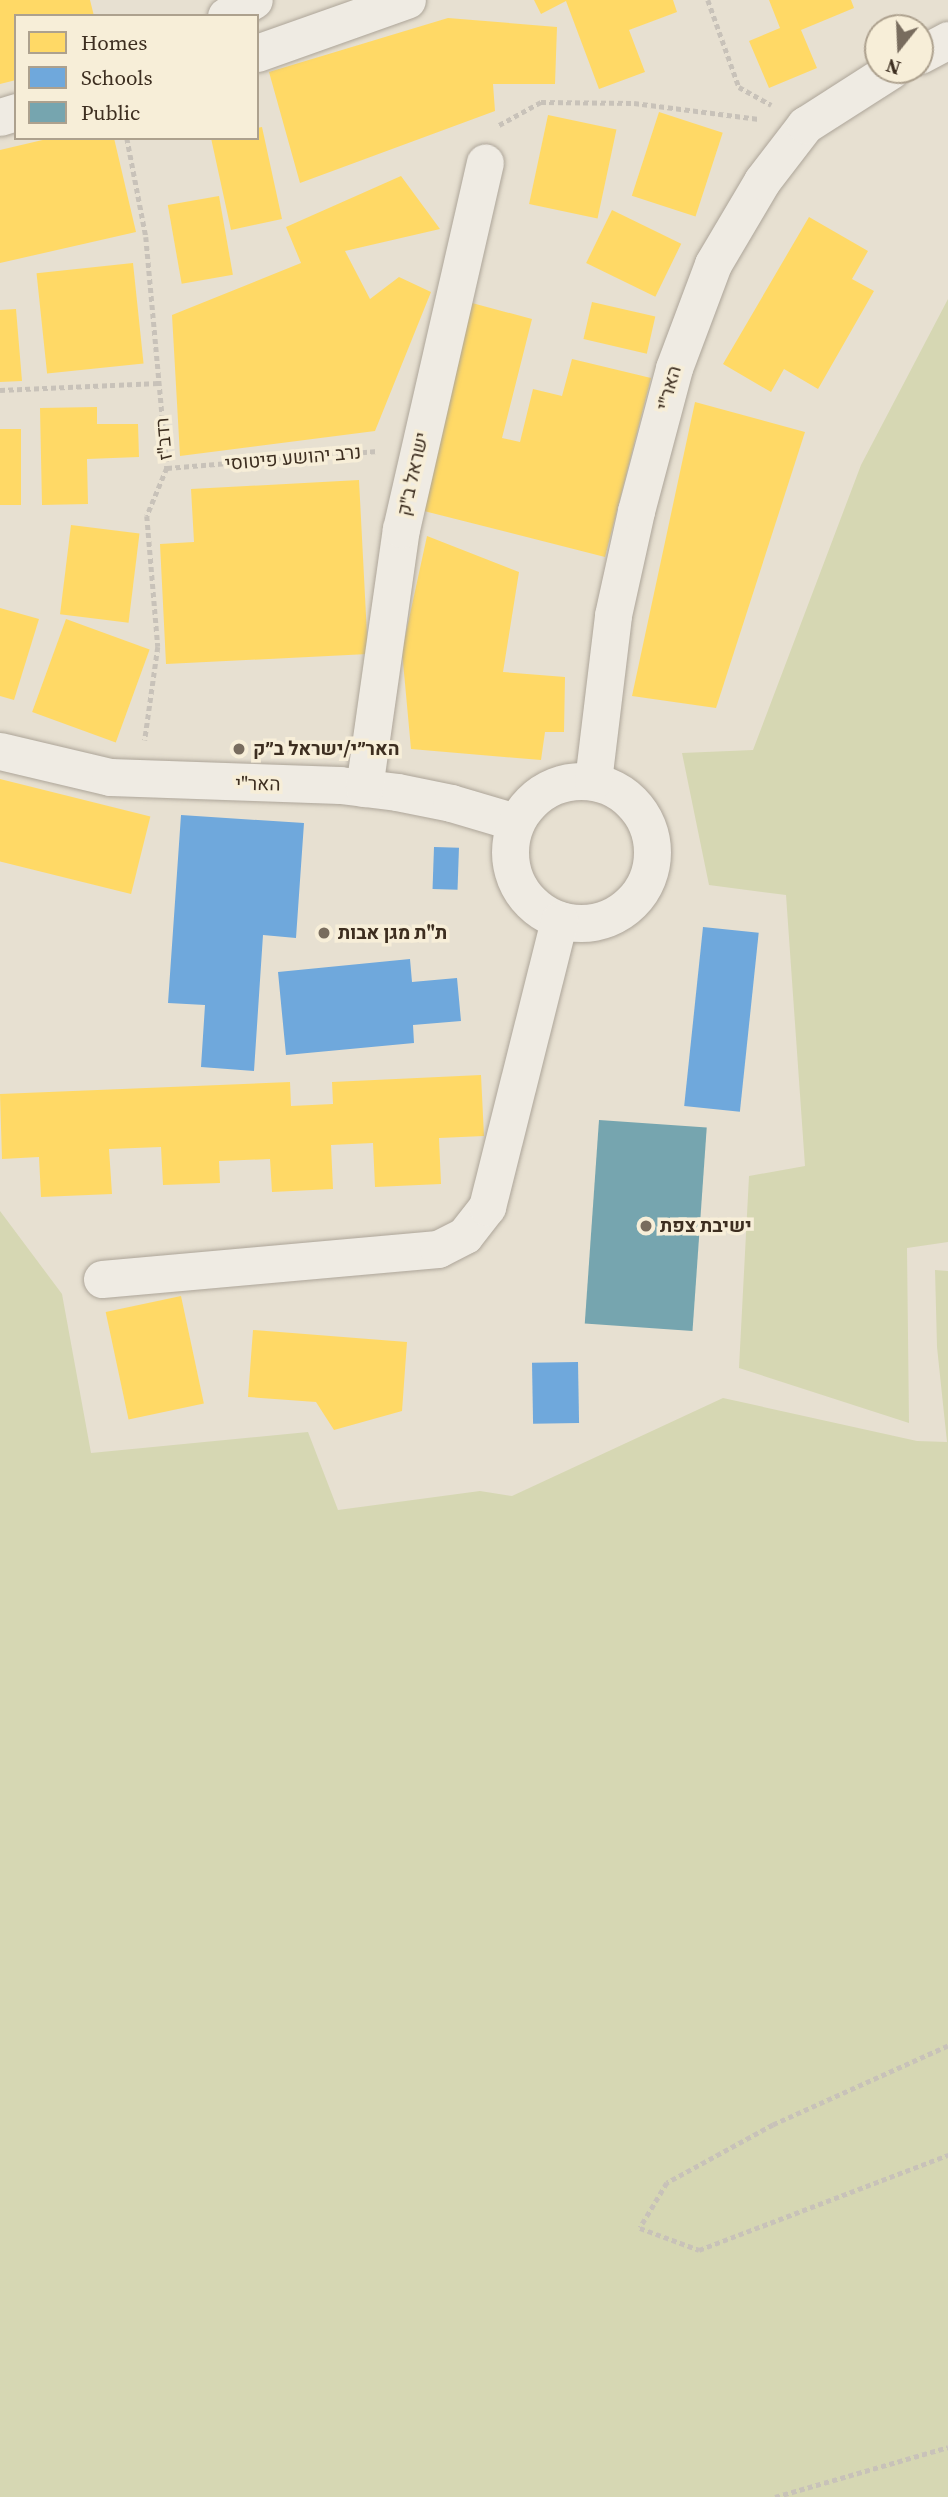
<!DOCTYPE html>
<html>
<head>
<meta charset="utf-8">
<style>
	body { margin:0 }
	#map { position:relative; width:948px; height:2497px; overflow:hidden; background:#e7e0d1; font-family:"Source Serif 4",Heebo,serif }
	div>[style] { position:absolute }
	.green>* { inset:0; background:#d6d7b3 }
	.homes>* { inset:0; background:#ffd966; transform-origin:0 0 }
	.schools>* { inset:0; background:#6fa8dc; transform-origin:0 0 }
	.public>* { inset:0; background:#76a5af; transform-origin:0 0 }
	.path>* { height:4.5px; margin-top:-2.25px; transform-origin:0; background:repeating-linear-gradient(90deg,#c8c2b9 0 5px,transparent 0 8.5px) }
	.roads { filter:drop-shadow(0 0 2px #ada599) drop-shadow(0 0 2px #ada599) }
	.minor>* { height:37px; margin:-18.5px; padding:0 18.5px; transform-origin:18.5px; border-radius:18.5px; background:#efebe3 }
	.minor>.ring { margin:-18.5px; padding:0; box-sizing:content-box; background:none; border:37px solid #efebe3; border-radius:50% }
	.dots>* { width:19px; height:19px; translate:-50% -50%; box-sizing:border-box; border:4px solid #f7eed8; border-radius:50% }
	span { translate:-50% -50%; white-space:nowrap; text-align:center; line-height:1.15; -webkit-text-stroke:7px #f7eed8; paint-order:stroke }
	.street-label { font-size:19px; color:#3d2e20 }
	.poi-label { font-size:19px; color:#3d2e20; font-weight:700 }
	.left { translate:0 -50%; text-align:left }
	.legend { position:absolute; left:14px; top:14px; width:245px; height:126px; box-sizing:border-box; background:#f7eed8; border:2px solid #ada18e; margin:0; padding:9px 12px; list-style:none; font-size:21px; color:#3d2e20 }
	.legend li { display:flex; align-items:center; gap:14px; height:35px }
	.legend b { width:35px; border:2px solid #ada18e }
	.north { position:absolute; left:864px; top:14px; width:70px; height:70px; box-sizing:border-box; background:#f7eed8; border:2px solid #ada18e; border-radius:50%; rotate:198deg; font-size:19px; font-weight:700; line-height:28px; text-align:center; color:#3d2e20 }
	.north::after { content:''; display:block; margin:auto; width:24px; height:32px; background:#786c5e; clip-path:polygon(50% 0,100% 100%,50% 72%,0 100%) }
</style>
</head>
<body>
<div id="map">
	<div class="green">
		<i style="clip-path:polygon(948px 299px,948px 1242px,907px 1248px,909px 1423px,739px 1368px,749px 1176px,805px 1166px,786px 895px,709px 885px,682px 753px,753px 750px,861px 465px)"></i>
		<i style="clip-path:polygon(0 1211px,62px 1294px,91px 1453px,308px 1432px,338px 1510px,480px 1491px,512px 1496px,723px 1398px,917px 1441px,947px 1442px,937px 1347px,935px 1270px,948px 1271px,948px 2497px,0 2497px)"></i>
	</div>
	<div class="homes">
		<i style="clip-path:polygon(0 0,90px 0,94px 16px,16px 16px,16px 80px,0 84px)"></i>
		<i style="clip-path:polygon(534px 0,673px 0,677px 12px,629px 30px,645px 72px,599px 89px,566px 1px,541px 14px)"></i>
		<i style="clip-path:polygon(769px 0,851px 0,854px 8px,801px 30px,817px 68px,769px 88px,749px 41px,780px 28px)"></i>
		<i style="clip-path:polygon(448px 18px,557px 27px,555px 84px,493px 84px,495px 111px,300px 183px,269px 72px)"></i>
		<i style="left:659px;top:112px;width:67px;height:88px;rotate:18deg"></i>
		<i style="left:548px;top:115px;width:70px;height:91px;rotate:12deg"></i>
		<i style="clip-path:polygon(262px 127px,282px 219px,231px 230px,211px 138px,257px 138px,257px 128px)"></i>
		<i style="clip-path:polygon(51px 138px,114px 138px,136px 232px,0 263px,0 150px)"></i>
		<i style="clip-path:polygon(401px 176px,440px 229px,345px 251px,370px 299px,399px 277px,431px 292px,375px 431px,180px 456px,172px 315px,301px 263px,286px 227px)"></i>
		<i style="left:219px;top:196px;width:80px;height:52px;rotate:80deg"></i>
		<i style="left:612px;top:210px;width:77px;height:59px;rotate:26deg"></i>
		<i style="clip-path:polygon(809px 217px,868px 251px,852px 279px,874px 291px,818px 389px,784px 369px,771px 392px,723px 364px)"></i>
		<i style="left:133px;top:263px;width:101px;height:97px;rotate:84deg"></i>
		<i style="left:592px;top:302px;width:65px;height:38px;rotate:13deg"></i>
		<i style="clip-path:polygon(472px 303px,532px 319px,502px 438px,520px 442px,533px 389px,562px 396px,572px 359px,651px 378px,605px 557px,420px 510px)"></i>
		<i style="clip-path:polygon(16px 309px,22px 381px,0 382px,0 310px)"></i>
		<i style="clip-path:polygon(695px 402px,805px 432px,716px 708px,632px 696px)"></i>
		<i style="clip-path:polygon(97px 407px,97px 424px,138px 424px,139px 457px,87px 459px,88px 504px,42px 505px,40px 408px)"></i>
		<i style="left:0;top:429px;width:21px;height:76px"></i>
		<i style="clip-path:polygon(359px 480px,368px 654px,166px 664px,160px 544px,194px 542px,191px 489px)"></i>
		<i style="left:71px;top:525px;width:69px;height:90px;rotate:7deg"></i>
		<i style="clip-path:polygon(427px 536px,519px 572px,503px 672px,565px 677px,564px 732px,545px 732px,541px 760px,411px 749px,402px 651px)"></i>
		<i style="clip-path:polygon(0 608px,39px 619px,14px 700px,0 696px)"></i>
		<i style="left:66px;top:619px;width:89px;height:99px;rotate:20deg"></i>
		<i style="left:0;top:779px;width:155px;height:80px;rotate:14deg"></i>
		<i style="clip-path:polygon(481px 1075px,484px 1136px,439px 1138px,441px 1184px,375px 1187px,373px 1143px,331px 1145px,333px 1189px,272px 1192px,270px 1159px,219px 1161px,220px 1183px,163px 1185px,161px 1147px,109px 1149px,112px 1194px,41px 1197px,39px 1157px,2px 1159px,0 1094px,290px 1082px,291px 1106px,333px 1104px,332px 1082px)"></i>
		<i style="left:181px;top:1296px;width:110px;height:77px;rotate:78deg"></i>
		<i style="clip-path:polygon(253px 1330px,407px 1342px,402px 1411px,334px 1430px,316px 1402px,248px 1397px)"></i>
	</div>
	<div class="schools">
		<i style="clip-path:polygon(181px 815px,304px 823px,296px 938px,263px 935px,254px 1071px,201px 1067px,205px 1005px,168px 1003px)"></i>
		<i style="left:434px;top:847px;width:25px;height:42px;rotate:2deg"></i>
		<i style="left:703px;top:927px;width:56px;height:180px;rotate:6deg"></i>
		<i style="clip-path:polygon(410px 959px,412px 982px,457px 978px,461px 1021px,413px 1025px,414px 1043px,286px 1055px,278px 972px)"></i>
		<i style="left:578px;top:1362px;width:61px;height:46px;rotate:89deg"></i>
	</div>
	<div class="public">
		<i style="left:599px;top:1120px;width:108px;height:204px;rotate:4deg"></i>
	</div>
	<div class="path">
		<i style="left:708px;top:0;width:92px;rotate:70.4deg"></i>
		<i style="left:739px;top:87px;width:37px;rotate:29deg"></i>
		<i style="left:499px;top:125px;width:48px;rotate:-28.7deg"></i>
		<i style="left:541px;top:102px;width:93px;rotate:0.6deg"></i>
		<i style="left:634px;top:103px;width:126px;rotate:7.3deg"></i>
		<i style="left:127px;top:138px;width:101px;rotate:79.1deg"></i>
		<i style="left:146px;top:237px;width:232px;rotate:84.8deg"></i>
		<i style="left:167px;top:468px;width:52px;rotate:112.6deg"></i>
		<i style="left:147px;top:516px;width:131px;rotate:85.2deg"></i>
		<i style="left:158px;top:647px;width:94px;rotate:98deg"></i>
		<i style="left:0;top:390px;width:159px;rotate:-2.5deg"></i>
		<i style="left:167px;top:468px;width:211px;rotate:-4.6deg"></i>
		<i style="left:948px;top:2046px;width:192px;rotate:155.7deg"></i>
		<i style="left:773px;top:2125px;width:121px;rotate:151.3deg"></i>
		<i style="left:667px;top:2183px;width:52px;rotate:121deg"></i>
		<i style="left:640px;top:2228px;width:63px;rotate:20.4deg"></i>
		<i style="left:699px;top:2250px;width:267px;rotate:-20.9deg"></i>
		<i style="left:775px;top:2497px;width:180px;rotate:-16.1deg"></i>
	</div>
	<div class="roads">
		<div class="minor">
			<i style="left:226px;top:16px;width:32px;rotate:-30deg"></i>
			<i style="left:257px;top:53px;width:159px;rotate:-19.5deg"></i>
			<i style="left:920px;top:55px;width:32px;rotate:-28deg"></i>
			<i style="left:0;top:117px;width:17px;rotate:-17deg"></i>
			<i style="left:0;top:751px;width:113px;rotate:13.3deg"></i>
			<i style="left:110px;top:777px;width:230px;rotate:2deg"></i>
			<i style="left:340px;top:785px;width:57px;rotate:7deg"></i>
			<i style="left:397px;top:792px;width:55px;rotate:11.5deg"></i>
			<i style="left:451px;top:803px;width:67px;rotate:16.5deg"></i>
			<i class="ring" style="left:510px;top:781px;width:105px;height:105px"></i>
			<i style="left:593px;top:781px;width:167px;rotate:-83.1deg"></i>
			<i style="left:613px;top:615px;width:107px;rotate:-77.5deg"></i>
			<i style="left:636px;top:511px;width:148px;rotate:-75.1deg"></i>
			<i style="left:674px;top:368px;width:111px;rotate:-69.4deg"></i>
			<i style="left:713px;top:264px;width:96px;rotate:-59.4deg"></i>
			<i style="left:762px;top:181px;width:71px;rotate:-52.5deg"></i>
			<i style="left:805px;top:125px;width:102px;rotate:-32.6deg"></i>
			<i style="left:364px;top:788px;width:262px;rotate:-81.9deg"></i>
			<i style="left:401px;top:529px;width:376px;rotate:-77.1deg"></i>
			<i style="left:102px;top:1279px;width:337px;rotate:-5.1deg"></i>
			<i style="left:438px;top:1249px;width:30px;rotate:-27deg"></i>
			<i style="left:465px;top:1235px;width:36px;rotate:-52deg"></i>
			<i style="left:487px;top:1207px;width:296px;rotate:-75.9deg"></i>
		</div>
	</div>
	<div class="dots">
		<i style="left:239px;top:749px;background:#786c5e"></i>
		<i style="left:324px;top:933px;background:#786c5e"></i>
		<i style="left:646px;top:1226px;background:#786c5e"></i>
	</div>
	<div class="street-label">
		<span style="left:669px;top:388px;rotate:-74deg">האר"י</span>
		<span style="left:164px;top:439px;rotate:-95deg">רדב"ז</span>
		<span style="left:293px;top:458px;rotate:-5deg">נרב יהושע פיטוסי</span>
		<span style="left:413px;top:474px;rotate:-77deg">ישראל ב"ק</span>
		<span style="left:258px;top:784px;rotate:1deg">האר"י</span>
	</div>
	<div class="poi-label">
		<span class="left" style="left:253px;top:749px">האר״י/ישראל ב״ק</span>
		<span class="left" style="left:338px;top:933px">ת"ת מגן אבות</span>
		<span class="left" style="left:660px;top:1226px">ישיבת צפת</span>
	</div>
	<ul class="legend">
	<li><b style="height:19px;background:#ffd966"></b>Homes</li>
	<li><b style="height:19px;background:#6fa8dc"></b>Schools</li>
	<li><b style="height:19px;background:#76a5af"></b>Public</li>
	</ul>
	<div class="north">N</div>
</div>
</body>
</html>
